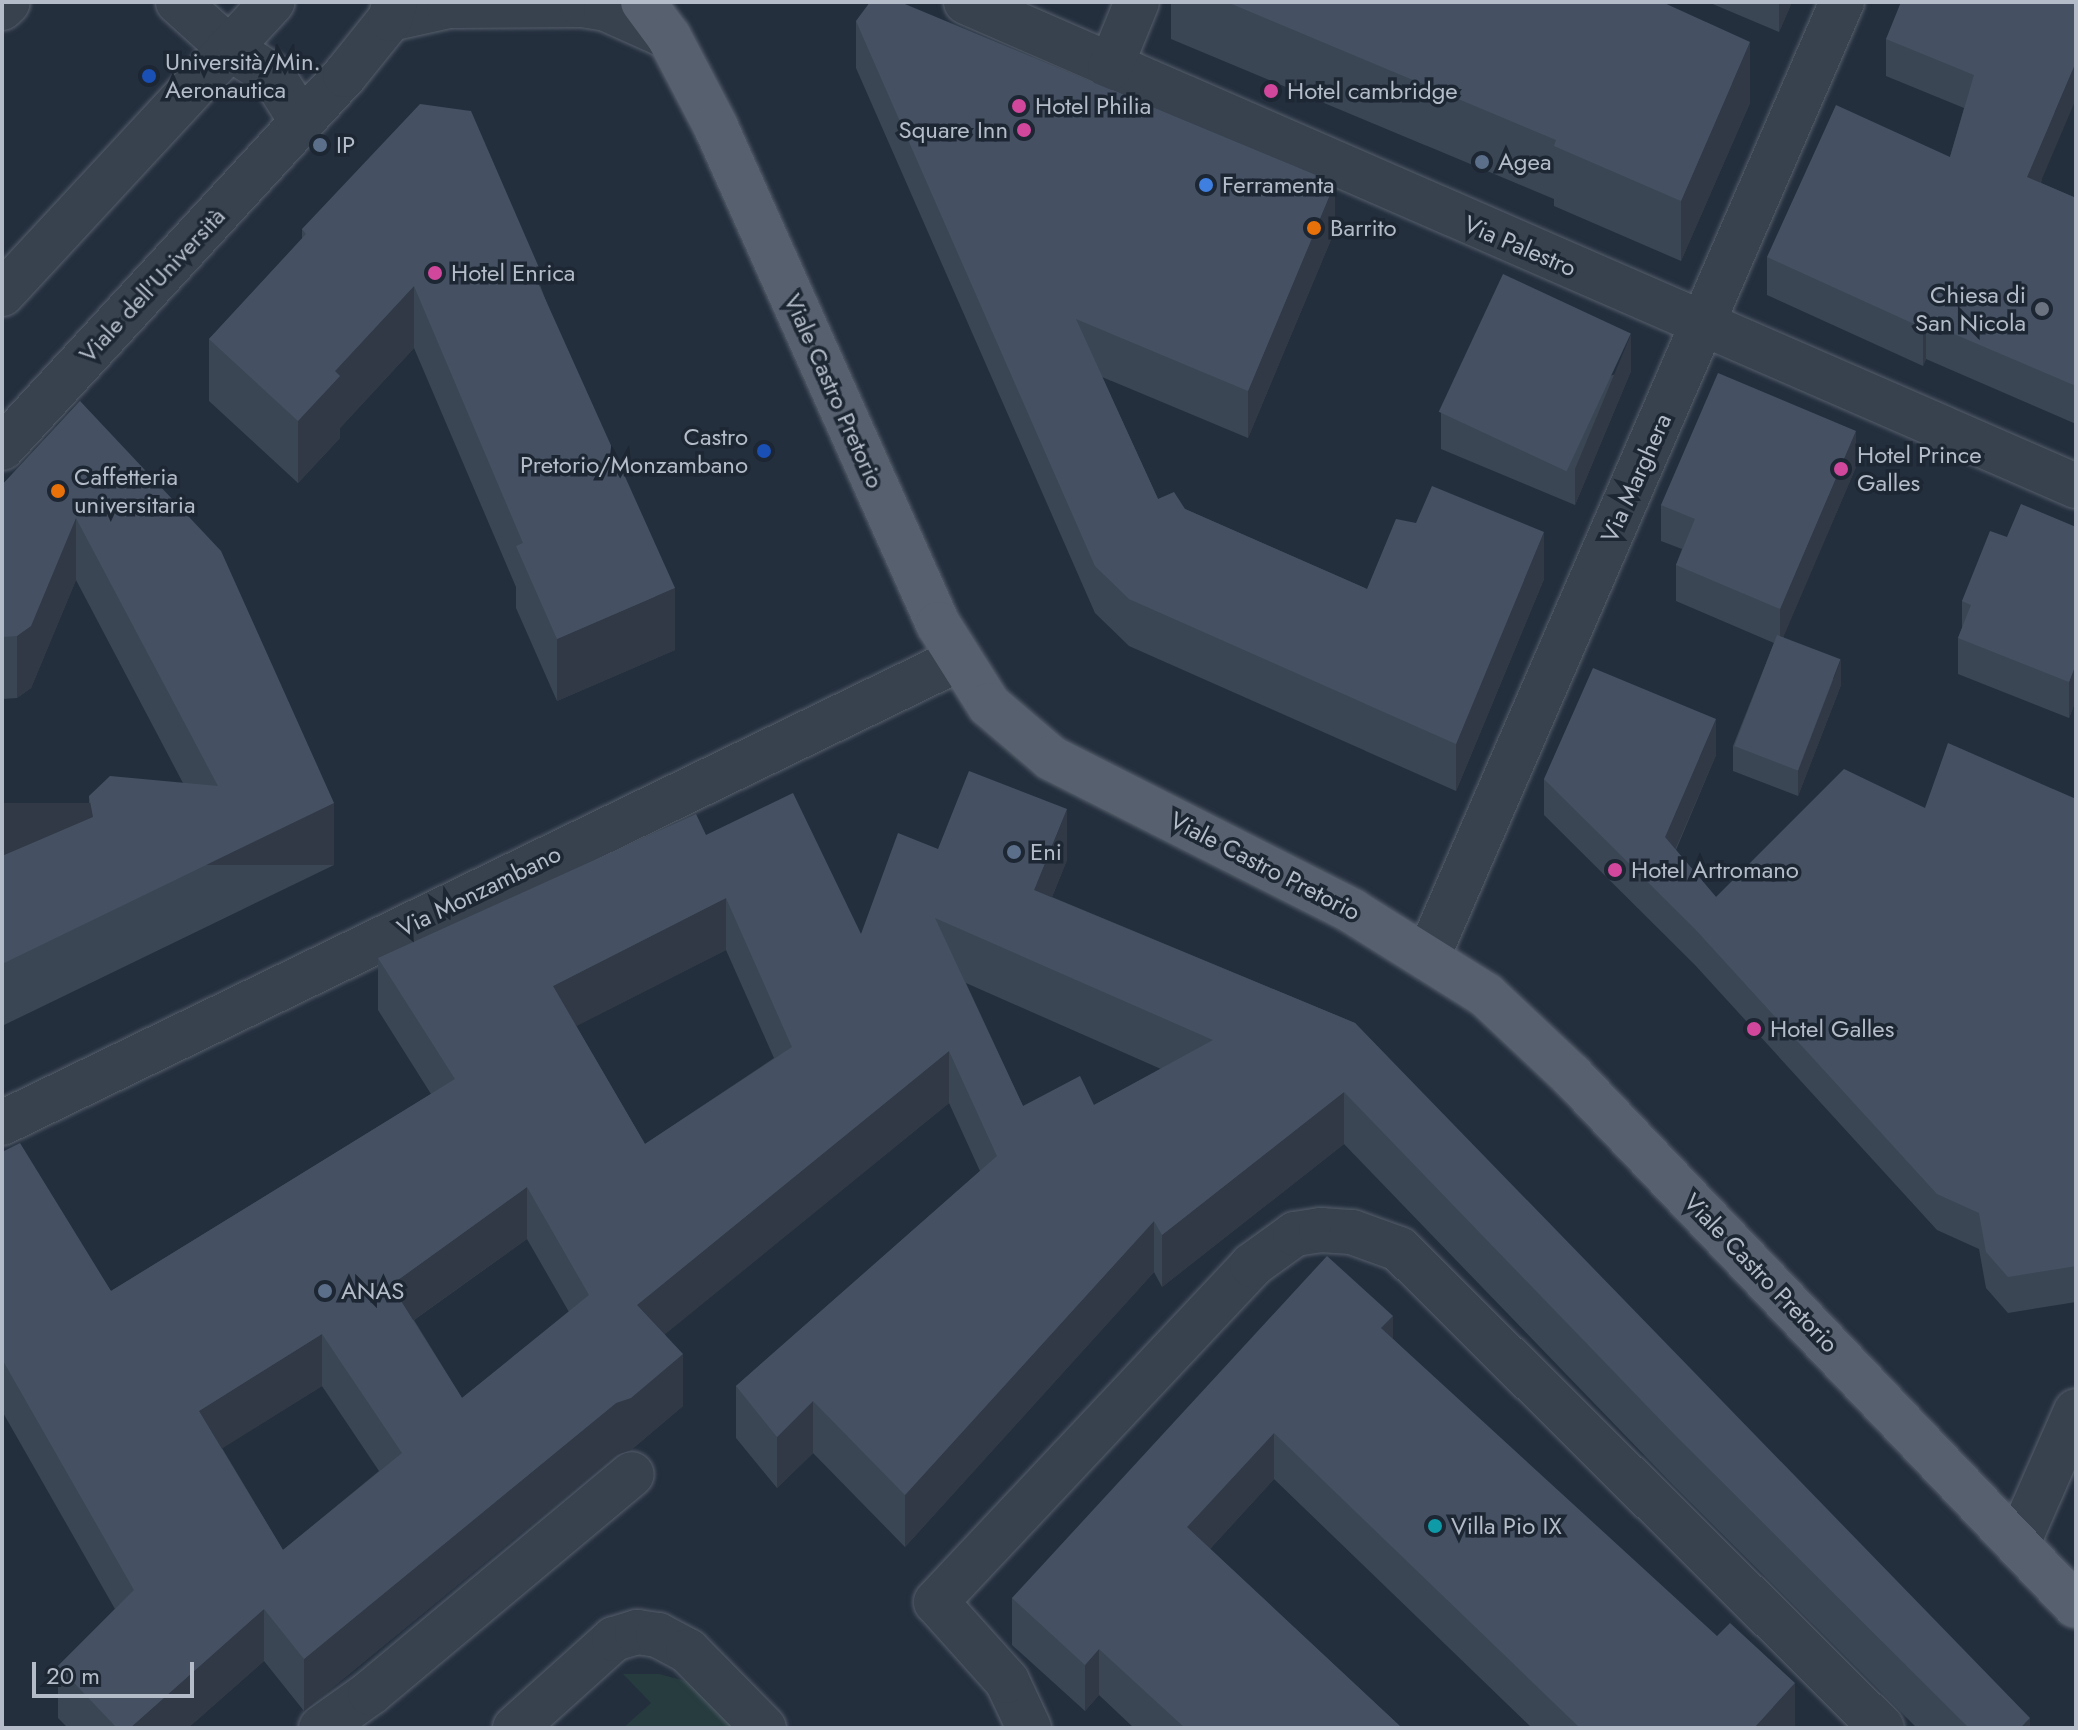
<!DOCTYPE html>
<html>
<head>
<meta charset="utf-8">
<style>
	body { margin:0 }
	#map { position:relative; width:2078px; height:1730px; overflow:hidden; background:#242f3e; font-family:Jost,sans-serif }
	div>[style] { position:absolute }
	.green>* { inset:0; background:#263c3f }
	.roads { filter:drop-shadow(0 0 2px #565f6c) drop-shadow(0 0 2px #565f6c) }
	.minor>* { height:44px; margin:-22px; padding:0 22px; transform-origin:22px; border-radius:22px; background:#38414e }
	.major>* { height:44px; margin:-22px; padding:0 22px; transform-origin:22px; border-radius:22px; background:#56606e }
	.wall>* { inset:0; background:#3b4654 }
	.shaded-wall>* { inset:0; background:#303945; transform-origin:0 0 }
	.building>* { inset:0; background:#455162; transform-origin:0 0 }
	.dots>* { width:22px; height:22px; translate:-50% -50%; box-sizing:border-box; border:4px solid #1d2633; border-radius:50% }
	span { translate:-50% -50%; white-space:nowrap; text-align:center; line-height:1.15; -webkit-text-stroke:7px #1d2633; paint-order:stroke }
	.poi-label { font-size:24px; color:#b4bcc9 }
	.left { translate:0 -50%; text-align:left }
	.right { translate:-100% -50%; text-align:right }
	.street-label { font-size:24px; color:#b4bcc9 }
	.frame { position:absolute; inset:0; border:4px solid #b4bcc9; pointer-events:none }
	.scale { position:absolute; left:32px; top:1662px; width:162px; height:36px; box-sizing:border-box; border:4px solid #b4bcc9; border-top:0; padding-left:10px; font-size:24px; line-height:28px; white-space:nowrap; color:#b4bcc9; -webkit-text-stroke:6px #1d2633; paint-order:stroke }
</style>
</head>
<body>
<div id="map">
	<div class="green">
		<i style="clip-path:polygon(623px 1674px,659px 1674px,697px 1684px,739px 1728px,623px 1728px,651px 1703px)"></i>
	</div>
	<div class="roads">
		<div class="minor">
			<i style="left:178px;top:2px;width:67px;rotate:42deg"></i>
			<i style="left:228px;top:47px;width:54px;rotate:32.8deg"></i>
			<i style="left:273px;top:76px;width:54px;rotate:57.8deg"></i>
			<i style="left:966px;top:2px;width:1211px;rotate:23.56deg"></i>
			<i style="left:2px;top:8px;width:8px;rotate:-45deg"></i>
			<i style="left:390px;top:19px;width:60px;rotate:-12.4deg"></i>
			<i style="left:449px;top:6px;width:133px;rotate:-0.4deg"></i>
			<i style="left:582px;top:5px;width:24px;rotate:9deg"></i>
			<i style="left:606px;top:9px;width:69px;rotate:24deg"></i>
			<i style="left:1110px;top:68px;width:71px;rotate:-67.8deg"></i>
			<i style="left:2px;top:294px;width:398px;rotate:-47.2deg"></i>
			<i style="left:2px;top:448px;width:507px;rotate:-47.4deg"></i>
			<i style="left:345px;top:75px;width:72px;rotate:-51.2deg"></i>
			<i style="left:390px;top:19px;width:18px;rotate:-74deg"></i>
			<i style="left:1429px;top:954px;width:1038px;rotate:-66.55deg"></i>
			<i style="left:2px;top:1123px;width:1061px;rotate:-25.86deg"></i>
			<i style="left:2018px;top:1543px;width:144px;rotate:-66.3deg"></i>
			<i style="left:321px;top:1728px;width:60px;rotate:-35.5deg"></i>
			<i style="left:370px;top:1693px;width:341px;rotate:-39.9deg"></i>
			<i style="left:515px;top:1728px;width:133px;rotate:-42deg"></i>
			<i style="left:614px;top:1639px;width:24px;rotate:-17deg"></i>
			<i style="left:637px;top:1632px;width:21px;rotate:8deg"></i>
			<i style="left:658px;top:1635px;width:34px;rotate:28deg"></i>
			<i style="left:688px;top:1651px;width:108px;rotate:45.4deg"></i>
			<i style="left:1029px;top:1728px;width:52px;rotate:-115.1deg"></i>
			<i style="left:1007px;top:1681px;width:106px;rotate:-131.9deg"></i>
			<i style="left:936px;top:1602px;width:462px;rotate:-46.8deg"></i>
			<i style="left:1252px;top:1265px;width:53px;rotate:-35.8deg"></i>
			<i style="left:1295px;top:1234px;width:26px;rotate:-9deg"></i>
			<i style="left:1321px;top:1230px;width:31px;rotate:4deg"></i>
			<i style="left:1352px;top:1232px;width:50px;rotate:19.9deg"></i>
			<i style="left:1399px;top:1249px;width:680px;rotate:44.76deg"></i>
		</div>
		<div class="major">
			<i style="left:643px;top:2px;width:44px;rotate:53.4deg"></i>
			<i style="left:669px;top:37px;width:99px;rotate:62.4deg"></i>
			<i style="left:715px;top:125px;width:547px;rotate:65.92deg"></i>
			<i style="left:938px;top:624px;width:96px;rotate:57.8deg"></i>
			<i style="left:989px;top:705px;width:82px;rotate:40.5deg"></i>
			<i style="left:1051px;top:758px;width:338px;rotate:26.9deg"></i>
			<i style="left:1352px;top:911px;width:158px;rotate:32.1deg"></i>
			<i style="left:1486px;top:995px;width:118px;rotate:43.3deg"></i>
			<i style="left:1572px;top:1076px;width:731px;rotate:46.44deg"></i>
		</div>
	</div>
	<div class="wall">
		<i style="clip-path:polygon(1171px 2px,1662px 2px,1750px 103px,1681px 261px,1554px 206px,1554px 199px,1171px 39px)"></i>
		<i style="clip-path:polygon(1708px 2px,1792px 2px,1779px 32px)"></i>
		<i style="clip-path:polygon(2076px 2px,2041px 183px,2076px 198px,2076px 424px,1926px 359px,1923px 366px,1767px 295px,1767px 257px,1950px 157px,1964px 108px,1886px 76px,1886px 39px)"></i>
		<i style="clip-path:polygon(856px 21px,1335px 230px,1248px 438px,1102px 377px,1158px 499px,1185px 509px,1367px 589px,1544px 579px,1456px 791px,1129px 646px,1095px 613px,856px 68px)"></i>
		<i style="clip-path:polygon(302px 229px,540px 285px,675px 650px,557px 701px,516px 608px,516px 587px,414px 348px,340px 428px,340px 438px,298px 483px,209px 401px,209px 339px,302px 239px)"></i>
		<i style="clip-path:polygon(1631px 371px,1575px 505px,1441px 449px,1441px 413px)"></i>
		<i style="clip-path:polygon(80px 401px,334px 865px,2px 1026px,2px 856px,89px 818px,89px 796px,183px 783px,76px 580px,31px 688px,17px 698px,2px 699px,2px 485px)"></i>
		<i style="clip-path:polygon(1856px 467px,1783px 637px,1841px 685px,1798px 796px,1733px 771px,1733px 746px,1774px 643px,1676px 601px,1676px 565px,1682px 549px,1661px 541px,1661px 505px)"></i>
		<i style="clip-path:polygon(2076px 527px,2076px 700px,2069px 718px,1958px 674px,1958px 638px,1962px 628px,1962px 601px,2007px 537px)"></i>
		<i style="clip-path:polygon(1716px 755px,1676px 850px,1716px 897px,1925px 808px,2076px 799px,2076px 1302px,2008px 1313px,1986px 1288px,1979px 1249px,1937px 1230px,1695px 965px,1544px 815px,1544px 779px)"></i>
		<i style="clip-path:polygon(evenodd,706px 835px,861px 934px,938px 849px,1067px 860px,1052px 897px,1355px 1023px,2030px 1728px,1917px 1728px,1674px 1486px,1344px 1144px,1162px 1287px,1154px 1272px,905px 1547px,813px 1453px,777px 1488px,736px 1438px,736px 1386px,980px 1171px,949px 1103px,665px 1334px,683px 1406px,631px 1450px,616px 1455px,304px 1711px,264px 1661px,188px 1728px,68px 1728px,58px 1718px,58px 1666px,115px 1609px,2px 1411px,2px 1152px,111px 1291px,431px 1094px,378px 1010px,378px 958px,706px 835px,726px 950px,774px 1058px,645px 1144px,576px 1026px,726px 950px,706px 835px,966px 983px,1161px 1069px,1094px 1105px,1023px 1106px,966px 983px,706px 835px,527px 1239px,569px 1312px,462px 1398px,414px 1320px,527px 1239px,706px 835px,322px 1386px,379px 1471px,283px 1550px,222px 1448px,322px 1386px)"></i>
		<i style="clip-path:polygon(1393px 1339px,1795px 1728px,1532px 1728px,1274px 1479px,1210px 1549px,1402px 1728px,1134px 1728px,1099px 1695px,1085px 1711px,1012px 1645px,1012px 1598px)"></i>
	</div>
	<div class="shaded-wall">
		<i style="clip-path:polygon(1779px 2px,1792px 2px,1779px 32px)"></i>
		<i style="clip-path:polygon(1750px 42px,1750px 103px,1681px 261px,1681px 201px)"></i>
		<i style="clip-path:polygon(2076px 62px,2076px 99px,2027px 214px,2027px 177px)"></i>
		<i style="clip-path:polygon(1335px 183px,1335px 230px,1248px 438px,1248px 391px)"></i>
		<i style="clip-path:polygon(540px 270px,540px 332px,534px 274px)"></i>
		<i style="clip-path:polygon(414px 286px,414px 348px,340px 428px,340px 438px,298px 483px,298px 421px,335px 371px)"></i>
		<i style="clip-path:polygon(1926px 322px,1926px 359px,1923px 366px,1923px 328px)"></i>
		<i style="clip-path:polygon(1631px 334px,1631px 371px,1575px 505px,1575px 469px)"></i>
		<i style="clip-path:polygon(1856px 431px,1856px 467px,1780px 645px,1780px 609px)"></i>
		<i style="clip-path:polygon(76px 518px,76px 580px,31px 688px,17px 698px,17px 636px)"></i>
		<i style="clip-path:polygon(1544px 532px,1544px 579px,1456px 791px,1456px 744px)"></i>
		<i style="clip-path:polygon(675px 588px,675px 650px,557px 701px,557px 639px)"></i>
		<i style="clip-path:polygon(1841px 659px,1841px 685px,1798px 796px,1798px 771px)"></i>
		<i style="clip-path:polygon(2076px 664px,2076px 700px,2069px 718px,2069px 682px)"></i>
		<i style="clip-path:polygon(1716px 719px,1716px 755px,1665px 873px,1665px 837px)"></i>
		<i style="left:334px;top:803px;width:62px;height:369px;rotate:90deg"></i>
		<i style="clip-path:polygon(1067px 809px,1067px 860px,1034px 941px,1034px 890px)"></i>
		<i style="clip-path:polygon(726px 898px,726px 950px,553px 1038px,553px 986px)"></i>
		<i style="clip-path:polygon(949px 1051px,949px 1103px,637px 1357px,637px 1305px)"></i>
		<i style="clip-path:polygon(1344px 1092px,1344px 1144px,1162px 1287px,1162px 1235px)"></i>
		<i style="clip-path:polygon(527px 1187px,527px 1239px,391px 1336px,391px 1285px)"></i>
		<i style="clip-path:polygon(1154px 1221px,1154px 1272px,905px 1547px,905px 1495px)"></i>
		<i style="clip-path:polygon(1393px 1316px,1393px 1362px,1381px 1328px)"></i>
		<i style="clip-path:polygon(322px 1334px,322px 1386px,199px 1463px,199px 1411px)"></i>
		<i style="clip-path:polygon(683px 1354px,683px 1406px,631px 1450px,616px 1455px,304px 1711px,304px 1659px,616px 1403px)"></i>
		<i style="clip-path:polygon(813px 1401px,813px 1453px,777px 1488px,777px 1437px)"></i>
		<i style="clip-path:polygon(1274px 1433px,1274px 1479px,1187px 1574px,1187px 1527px)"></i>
		<i style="clip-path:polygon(264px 1609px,264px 1661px,188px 1728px,130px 1728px)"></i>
		<i style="clip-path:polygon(1099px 1649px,1099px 1695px,1085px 1711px,1085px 1665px)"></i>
		<i style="clip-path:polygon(1795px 1683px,1795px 1728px,1754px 1728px)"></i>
		<i style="clip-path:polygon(2030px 1718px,2030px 1728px,2020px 1728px)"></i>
	</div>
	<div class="building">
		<i style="clip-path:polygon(870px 2px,900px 2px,1335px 183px,1248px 391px,1076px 319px,1158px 499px,1174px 492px,1185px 509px,1367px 589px,1396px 519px,1416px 523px,1432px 486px,1544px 532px,1456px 744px,1129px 599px,1095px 566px,856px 21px)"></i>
		<i style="clip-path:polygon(1227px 2px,1662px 2px,1750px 42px,1681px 201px,1554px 146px,1556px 140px)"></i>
		<i style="clip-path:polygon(1901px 2px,2076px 2px,2076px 62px,2027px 177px,2076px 198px,2076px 386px,1926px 322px,1923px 328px,1767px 257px,1836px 105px,1950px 157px,1974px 75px,1886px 39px)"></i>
		<i style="clip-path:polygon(420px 104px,471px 111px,540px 270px,534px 274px,675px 588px,557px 639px,516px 546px,523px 543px,414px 286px,335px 371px,340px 376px,298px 421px,209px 339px,306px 234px,302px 229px)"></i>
		<i style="left:1503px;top:274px;width:141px;height:152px;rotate:25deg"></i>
		<i style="clip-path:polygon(1718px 373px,1856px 431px,1780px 609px,1676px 565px,1695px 519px,1661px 505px)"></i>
		<i style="clip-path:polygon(80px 401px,221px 551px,334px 803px,2px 964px,2px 856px,93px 817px,89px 796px,110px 776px,218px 786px,76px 518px,31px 626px,17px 636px,2px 637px,2px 485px)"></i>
		<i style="clip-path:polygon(2021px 504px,2076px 527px,2076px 664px,2069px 682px,1958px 638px,1971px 605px,1962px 601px,1990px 531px,2007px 537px)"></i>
		<i style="left:1777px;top:635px;width:68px;height:119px;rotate:21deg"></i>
		<i style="clip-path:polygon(1593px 668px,1716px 719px,1665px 837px,1716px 897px,1844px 769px,1925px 808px,1948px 743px,2076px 799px,2076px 1266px,2008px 1277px,1986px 1252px,1979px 1213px,1937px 1194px,1695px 929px,1544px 779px)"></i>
		<i style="clip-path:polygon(evenodd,969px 771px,1067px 809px,1034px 890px,1355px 1023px,2030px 1718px,2020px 1728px,1969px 1728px,1674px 1434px,1344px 1092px,1162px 1235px,1154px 1221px,905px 1495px,813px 1401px,777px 1437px,736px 1386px,997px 1156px,949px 1051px,637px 1305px,683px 1354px,631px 1398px,616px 1403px,304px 1659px,264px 1609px,130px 1728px,117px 1728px,58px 1666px,134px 1590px,2px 1359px,2px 1152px,20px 1143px,111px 1291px,455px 1079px,378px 958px,696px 814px,706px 835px,793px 793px,861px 934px,898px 833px,938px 849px,969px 771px,726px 898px,792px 1047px,645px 1144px,553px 986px,726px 898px,969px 771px,935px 918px,1213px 1040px,1094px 1105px,1080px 1076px,1023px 1106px,935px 918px,969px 771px,527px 1187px,589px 1295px,462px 1398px,391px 1285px,527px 1187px,969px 771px,322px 1334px,402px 1453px,283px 1550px,199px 1411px,322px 1334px)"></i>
		<i style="clip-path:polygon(1327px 1256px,1393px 1316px,1381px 1328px,1717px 1636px,1730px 1623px,1795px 1683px,1754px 1728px,1580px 1728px,1274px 1433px,1187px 1527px,1402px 1728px,1185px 1728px,1099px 1649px,1085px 1665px,1012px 1598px)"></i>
	</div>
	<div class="dots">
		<i style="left:149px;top:76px;background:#1a4fb4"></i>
		<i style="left:1271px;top:91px;background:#d1479c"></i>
		<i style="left:1019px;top:106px;background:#d1479c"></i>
		<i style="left:1024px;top:130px;background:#d1479c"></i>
		<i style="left:320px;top:145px;background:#5c6f8a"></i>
		<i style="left:1482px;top:162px;background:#5c6f8a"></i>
		<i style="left:1206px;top:185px;background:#3f7fe0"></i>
		<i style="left:1314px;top:228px;background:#e8710a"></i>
		<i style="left:435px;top:273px;background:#d1479c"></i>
		<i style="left:2042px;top:309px;background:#6b7280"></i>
		<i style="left:764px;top:451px;background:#1a4fb4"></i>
		<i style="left:1841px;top:469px;background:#d1479c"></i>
		<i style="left:58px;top:491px;background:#e8710a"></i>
		<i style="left:1014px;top:852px;background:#5c6f8a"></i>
		<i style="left:1615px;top:870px;background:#d1479c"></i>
		<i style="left:1754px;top:1029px;background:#d1479c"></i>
		<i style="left:325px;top:1291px;background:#5c6f8a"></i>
		<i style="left:1435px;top:1526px;background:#0f9aa8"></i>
	</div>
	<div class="poi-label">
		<span class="left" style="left:165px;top:76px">Università/Min.<br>Aeronautica</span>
		<span class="left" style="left:1287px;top:91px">Hotel cambridge</span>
		<span class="left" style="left:1035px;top:106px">Hotel Philia</span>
		<span class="right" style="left:1008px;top:130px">Square Inn</span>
		<span class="left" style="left:336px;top:145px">IP</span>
		<span class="left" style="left:1498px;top:162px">Agea</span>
		<span class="left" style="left:1222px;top:185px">Ferramenta</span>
		<span class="left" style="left:1330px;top:228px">Barrito</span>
		<span class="left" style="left:451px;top:273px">Hotel Enrica</span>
		<span class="right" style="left:2026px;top:309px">Chiesa di<br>San Nicola</span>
		<span class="right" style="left:748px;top:451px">Castro<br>Pretorio/Monzambano</span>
		<span class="left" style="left:1857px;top:469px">Hotel Prince<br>Galles</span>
		<span class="left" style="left:74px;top:491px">Caffetteria<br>universitaria</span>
		<span class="left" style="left:1030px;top:852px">Eni</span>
		<span class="left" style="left:1631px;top:870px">Hotel Artromano</span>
		<span class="left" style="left:1770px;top:1029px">Hotel Galles</span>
		<span class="left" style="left:341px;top:1291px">ANAS</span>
		<span class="left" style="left:1451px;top:1526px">Villa Pio IX</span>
	</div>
	<div class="street-label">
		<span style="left:1520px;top:246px;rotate:23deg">Via Palestro</span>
		<span style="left:152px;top:285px;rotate:-47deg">Viale dell'Università</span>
		<span style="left:834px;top:391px;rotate:66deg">Viale Castro Pretorio</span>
		<span style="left:1636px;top:478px;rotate:-66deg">Via Marghera</span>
		<span style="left:1265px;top:866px;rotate:27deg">Viale Castro Pretorio</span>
		<span style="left:479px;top:891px;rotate:-26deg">Via Monzambano</span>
		<span style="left:1761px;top:1273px;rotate:46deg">Viale Castro Pretorio</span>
	</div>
	<div class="frame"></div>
	<div class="scale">20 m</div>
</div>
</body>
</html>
